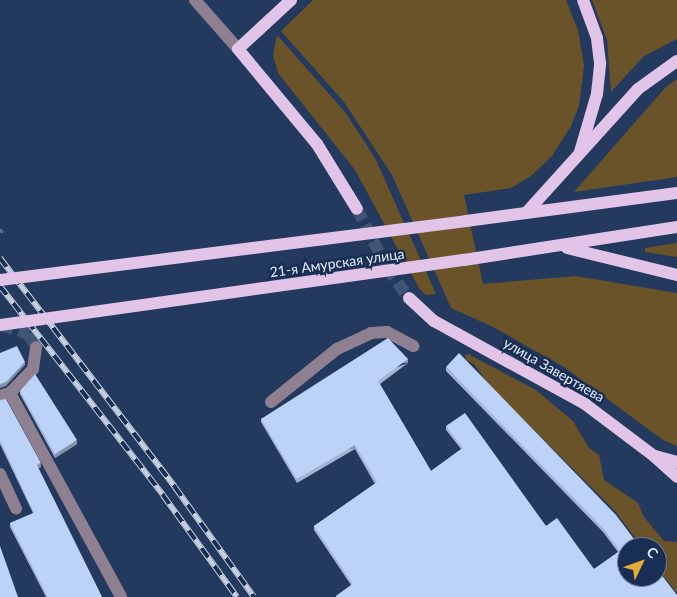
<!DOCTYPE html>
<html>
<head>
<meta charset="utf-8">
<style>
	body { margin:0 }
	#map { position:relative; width:677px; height:597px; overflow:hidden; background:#23395e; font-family:Lato,sans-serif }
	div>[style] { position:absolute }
	.green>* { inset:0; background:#6a5328 }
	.minor-tunnel>* { height:12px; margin-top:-6px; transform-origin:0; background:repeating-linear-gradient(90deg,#405475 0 12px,transparent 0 18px) }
	.major-tunnel>* { height:12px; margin-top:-6px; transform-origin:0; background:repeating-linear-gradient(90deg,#405475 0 12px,transparent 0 18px) }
	.path>* { height:3px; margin-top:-1.5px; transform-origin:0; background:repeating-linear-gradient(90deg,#627391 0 4px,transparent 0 6.5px) }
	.minor>* { height:12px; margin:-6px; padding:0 6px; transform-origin:6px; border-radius:6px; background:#8e7f91 }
	.major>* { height:12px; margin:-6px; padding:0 6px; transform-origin:6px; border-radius:6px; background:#e3c4e9 }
	.rail>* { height:5.5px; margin-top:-2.75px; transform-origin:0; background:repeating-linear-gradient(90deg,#192e53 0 11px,#c6d0e1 0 22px); box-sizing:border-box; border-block:1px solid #c6d0e1 }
	.major-bridge>* { height:12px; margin:-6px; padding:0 6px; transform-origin:6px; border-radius:6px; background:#e3c4e9 }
	.wall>* { inset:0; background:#a2b5d4 }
	.shaded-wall>* { inset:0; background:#8493ac; transform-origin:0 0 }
	.building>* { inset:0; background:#bcd2f6 }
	span { translate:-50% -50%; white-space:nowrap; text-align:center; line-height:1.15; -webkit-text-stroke:5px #192e53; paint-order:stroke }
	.street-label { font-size:14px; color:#e4ecfa }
	.north { position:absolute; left:617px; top:537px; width:50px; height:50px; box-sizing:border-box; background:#192e53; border:1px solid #6a7a96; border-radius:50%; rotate:48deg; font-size:14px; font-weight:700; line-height:20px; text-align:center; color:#e4ecfa }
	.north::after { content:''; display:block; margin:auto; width:18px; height:22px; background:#e6ac36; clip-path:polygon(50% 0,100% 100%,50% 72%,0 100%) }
</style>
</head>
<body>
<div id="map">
	<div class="green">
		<i style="clip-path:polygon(313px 0,566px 0,578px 30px,584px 65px,579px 106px,571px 126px,552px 156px,531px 176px,511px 188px,464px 195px,483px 284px,576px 276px,677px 293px,677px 446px,663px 440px,564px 367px,493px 327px,451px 308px,392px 175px,344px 102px,281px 31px)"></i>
		<i style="clip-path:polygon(592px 0,677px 0,677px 39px,644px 56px,611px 92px,607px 40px)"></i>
		<i style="clip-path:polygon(277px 35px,345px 112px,375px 158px,436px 294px,426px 295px,419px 288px,355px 170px,278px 73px,273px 55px)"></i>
		<i style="clip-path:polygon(677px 79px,677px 177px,574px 192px,665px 88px)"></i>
		<i style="clip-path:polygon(677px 243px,677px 257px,645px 252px,645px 248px)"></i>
		<i style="clip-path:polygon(468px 354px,536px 390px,573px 421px,589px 448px,599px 455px,604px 480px,638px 503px,644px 517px,664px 541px,677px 542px,677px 593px,657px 568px,657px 547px,642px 547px,615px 511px,489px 385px,474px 364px,466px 360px,465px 355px)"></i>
	</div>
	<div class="minor-tunnel">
		<i style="left:2px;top:325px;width:28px;rotate:19deg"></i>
		<i style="left:28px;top:334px;width:15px;rotate:58deg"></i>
	</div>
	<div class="major-tunnel">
		<i style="left:357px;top:209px;width:66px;rotate:63deg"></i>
		<i style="left:387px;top:268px;width:37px;rotate:54deg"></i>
	</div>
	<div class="path">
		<i style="left:0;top:229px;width:6px;rotate:51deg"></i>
	</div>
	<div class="minor">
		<i style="left:195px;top:0;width:65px;rotate:48.7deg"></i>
		<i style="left:10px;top:393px;width:33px;rotate:-46deg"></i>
		<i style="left:33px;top:369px;width:22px;rotate:-82deg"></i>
		<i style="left:0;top:396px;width:10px;rotate:-17deg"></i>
		<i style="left:10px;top:393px;width:232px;rotate:61.4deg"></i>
		<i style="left:271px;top:402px;width:85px;rotate:-38.8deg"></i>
		<i style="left:337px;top:349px;width:38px;rotate:-25deg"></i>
		<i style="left:371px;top:333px;width:16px;rotate:-4deg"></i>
		<i style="left:387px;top:332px;width:30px;rotate:28deg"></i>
		<i style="left:0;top:474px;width:38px;rotate:65deg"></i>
	</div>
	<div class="major">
		<i style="left:291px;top:0;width:72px;rotate:137.2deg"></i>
		<i style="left:238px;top:49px;width:124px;rotate:50.3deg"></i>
		<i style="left:317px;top:144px;width:76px;rotate:58.4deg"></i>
		<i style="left:580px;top:152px;width:60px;rotate:-73.7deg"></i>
		<i style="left:597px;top:94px;width:31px;rotate:-84deg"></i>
		<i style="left:600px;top:63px;width:25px;rotate:-97deg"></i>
		<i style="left:597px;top:38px;width:40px;rotate:-110.2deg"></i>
		<i style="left:526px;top:213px;width:167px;rotate:-47.9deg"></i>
		<i style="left:638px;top:89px;width:48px;rotate:-35.7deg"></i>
		<i style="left:466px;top:221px;width:213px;rotate:-7.6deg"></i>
		<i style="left:567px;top:248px;width:113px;rotate:13.8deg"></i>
		<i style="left:464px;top:260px;width:216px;rotate:-8.8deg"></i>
		<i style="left:409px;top:298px;width:34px;rotate:43deg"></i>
		<i style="left:434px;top:321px;width:172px;rotate:28.8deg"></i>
		<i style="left:585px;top:404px;width:86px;rotate:37deg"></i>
		<i style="left:654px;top:456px;width:31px;rotate:42deg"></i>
		<i style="left:655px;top:456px;width:23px;rotate:15deg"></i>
	</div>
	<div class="rail">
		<i style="left:0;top:258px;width:288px;rotate:52.6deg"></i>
		<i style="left:175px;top:487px;width:135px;rotate:54.3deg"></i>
		<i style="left:0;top:286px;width:265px;rotate:52deg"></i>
		<i style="left:163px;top:495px;width:126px;rotate:54deg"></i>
	</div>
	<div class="major-bridge">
		<i style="left:0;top:280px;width:470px;rotate:-7.2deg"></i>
		<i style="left:0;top:325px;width:469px;rotate:-8deg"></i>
	</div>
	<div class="wall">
		<i style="clip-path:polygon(408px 363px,380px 384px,431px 471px,461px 449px,446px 430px,446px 426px,546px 526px,594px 569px,618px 552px,603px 532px,446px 371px,446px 367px,677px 597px,336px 597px,336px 596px,351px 585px,314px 530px,314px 526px,375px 484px,355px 449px,297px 483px,261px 422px,261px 419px)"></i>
		<i style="clip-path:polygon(20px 391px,77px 444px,55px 458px,20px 394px)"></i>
		<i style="clip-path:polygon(0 400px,41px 467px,38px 468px,102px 597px,46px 597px,10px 527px,10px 523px,33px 513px,0 444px)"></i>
	</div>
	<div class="shaded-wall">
		<i style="left:408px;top:359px;width:4px;height:37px;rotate:90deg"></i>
		<i style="clip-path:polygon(25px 362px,25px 365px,6px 386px,0 388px,0 384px)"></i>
		<i style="clip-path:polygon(77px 440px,77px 444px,55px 458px,55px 454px)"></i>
		<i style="left:355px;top:445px;width:4px;height:67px;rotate:90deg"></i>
		<i style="clip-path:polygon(41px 463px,41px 467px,37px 469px,37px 465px)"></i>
	</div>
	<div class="building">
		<i style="clip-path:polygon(388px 338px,408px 359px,378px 381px,431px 471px,463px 448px,446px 426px,465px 413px,546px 526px,557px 518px,594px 569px,620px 551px,603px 528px,446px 367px,459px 353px,616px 515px,640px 547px,627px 547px,627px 577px,657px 577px,657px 569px,677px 595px,677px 597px,337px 597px,336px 596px,353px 584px,314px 526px,377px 482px,355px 445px,297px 479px,261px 419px)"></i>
		<i style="clip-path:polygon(17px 346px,25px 362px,6px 382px,0 384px,0 353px)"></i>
		<i style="clip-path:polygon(35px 374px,77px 440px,55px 454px,20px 391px)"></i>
		<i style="clip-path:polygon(6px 399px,41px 463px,37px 465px,102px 597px,48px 597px,10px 523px,34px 513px,0 440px,0 400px)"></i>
		<i style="clip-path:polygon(0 546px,18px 597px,0 597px)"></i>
	</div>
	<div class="street-label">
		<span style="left:337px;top:263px;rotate:-8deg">21-я Амурская улица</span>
		<span style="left:554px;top:370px;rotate:30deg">улица Завертяева</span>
	</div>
	<div class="north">С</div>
</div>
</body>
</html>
